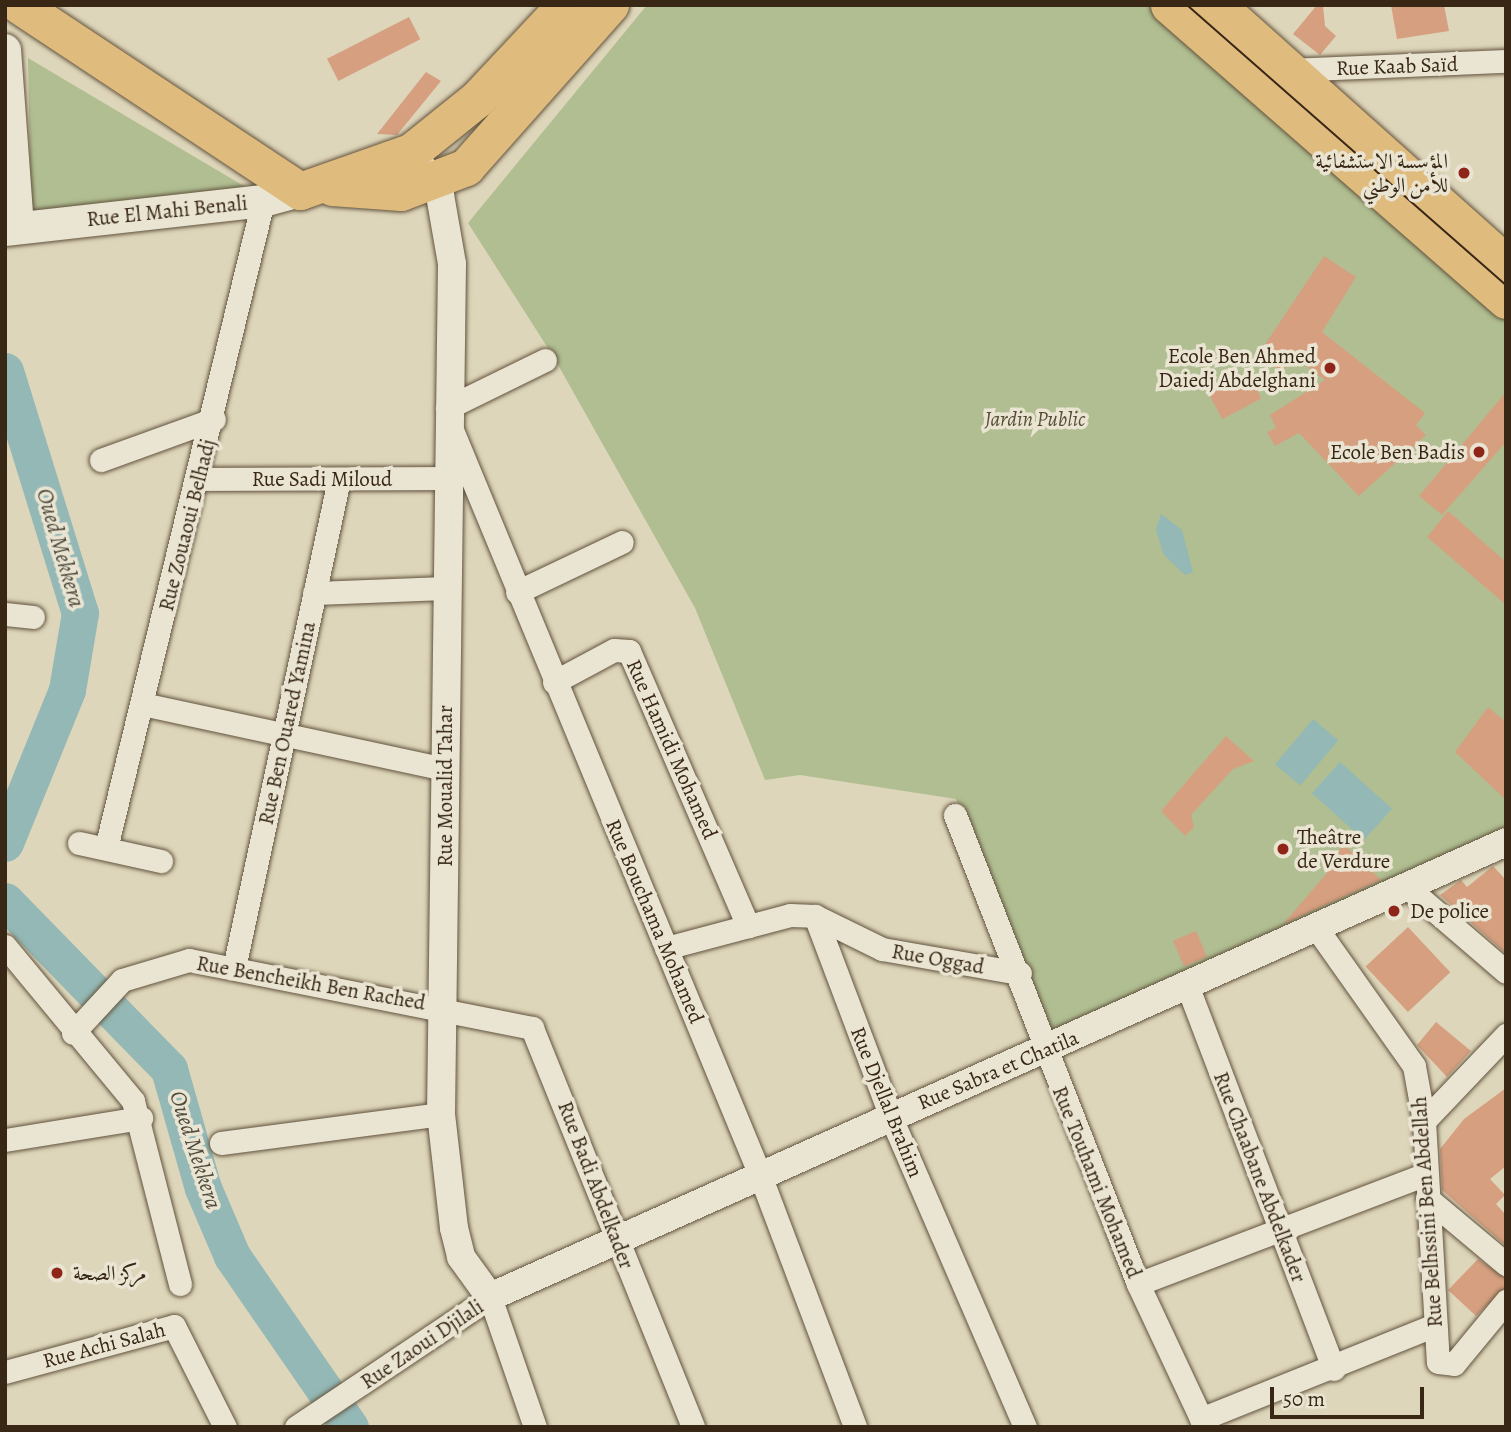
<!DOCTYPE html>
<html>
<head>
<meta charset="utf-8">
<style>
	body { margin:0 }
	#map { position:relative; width:1511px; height:1432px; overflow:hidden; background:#ded6ba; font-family:Alegreya,Amiri,serif }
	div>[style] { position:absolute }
	.green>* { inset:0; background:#b0be91 }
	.water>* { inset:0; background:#94b8b5; transform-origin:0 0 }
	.river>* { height:37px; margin:-18.5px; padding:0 18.5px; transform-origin:18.5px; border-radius:18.5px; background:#94b8b5 }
	.building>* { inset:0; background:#d6a080; transform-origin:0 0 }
	.roads { filter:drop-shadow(0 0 2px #62533e) drop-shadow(0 0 2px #62533e) }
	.minor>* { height:23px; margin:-11.5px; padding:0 11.5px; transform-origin:11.5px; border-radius:11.5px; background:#eae4d2 }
	.tertiary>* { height:28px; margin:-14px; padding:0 14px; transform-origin:14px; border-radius:14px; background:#eae4d2 }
	.secondary>* { height:32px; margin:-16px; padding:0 16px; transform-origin:16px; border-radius:16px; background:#eae4d2 }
	.primary>* { height:37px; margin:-18.5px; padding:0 18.5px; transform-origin:18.5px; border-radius:18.5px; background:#dfbb7d }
	.tram>* { height:2px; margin:-1px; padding:0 1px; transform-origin:1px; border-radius:1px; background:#382715 }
	.dots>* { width:19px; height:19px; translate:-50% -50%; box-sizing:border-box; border:4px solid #eae4d2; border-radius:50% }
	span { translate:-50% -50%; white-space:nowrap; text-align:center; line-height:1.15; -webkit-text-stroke:7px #eae4d2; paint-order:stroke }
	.street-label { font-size:21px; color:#382715 }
	.poi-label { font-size:21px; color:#382715 }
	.right { translate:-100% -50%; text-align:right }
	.left { translate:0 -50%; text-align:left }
	.park-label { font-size:21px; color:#564d34; font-style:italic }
	.water-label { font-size:23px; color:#4f4b3d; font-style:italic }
	.frame { position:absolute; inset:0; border:7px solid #382715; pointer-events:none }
	.scale { position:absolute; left:1270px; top:1387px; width:154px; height:32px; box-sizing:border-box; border:4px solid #382715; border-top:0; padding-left:9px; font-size:21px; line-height:24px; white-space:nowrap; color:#382715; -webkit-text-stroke:5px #eae4d2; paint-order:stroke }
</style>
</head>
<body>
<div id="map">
	<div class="green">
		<i style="clip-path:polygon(647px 5px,1149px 5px,1506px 313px,1506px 846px,1050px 1035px,956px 799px,800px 775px,765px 780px,695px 608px,553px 356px,468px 223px)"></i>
		<i style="clip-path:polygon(28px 58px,264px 198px,31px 220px)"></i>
	</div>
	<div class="water">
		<i style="clip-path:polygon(1161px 514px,1182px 530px,1193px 572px,1185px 575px,1164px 555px,1156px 530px)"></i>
		<i style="left:1313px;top:719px;width:33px;height:59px;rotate:40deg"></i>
		<i style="left:1340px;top:762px;width:70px;height:42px;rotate:42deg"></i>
	</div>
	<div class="river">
		<i style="left:5px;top:371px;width:253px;rotate:72.8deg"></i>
		<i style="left:80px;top:613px;width:78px;rotate:99.6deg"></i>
		<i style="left:67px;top:690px;width:165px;rotate:112.1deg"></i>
		<i style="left:5px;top:901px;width:235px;rotate:45.7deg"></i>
		<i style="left:169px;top:1069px;width:124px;rotate:74.1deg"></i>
		<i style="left:203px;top:1188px;width:74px;rotate:66.9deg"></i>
		<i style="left:232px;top:1256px;width:208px;rotate:55.4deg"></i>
	</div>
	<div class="building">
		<i style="clip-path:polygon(1317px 5px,1323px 5px,1325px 26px,1336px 36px,1320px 55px,1293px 34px)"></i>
		<i style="clip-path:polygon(1391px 5px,1444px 5px,1449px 31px,1397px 39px)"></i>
		<i style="left:409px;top:17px;width:25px;height:92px;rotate:63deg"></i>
		<i style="clip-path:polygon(426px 72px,441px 81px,397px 135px,377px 134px)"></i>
		<i style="clip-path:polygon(1324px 256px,1356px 277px,1322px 332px,1425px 413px,1416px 425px,1426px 435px,1359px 496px,1299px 433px,1275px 446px,1267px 432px,1276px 428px,1270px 415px,1325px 380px,1294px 357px,1282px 372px,1258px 355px)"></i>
		<i style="left:1247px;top:372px;width:30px;height:44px;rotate:62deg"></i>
		<i style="clip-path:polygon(1506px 392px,1506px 442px,1442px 515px,1419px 496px)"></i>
		<i style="clip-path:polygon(1448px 511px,1506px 562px,1506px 605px,1427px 537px)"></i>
		<i style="clip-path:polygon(1488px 707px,1506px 722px,1506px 800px,1455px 752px)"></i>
		<i style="clip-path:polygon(1226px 736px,1254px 761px,1233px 769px,1191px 815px,1194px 827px,1185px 836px,1161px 811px)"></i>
		<i style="clip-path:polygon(1343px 844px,1381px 880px,1283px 924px,1327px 873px)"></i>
		<i style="clip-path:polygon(1493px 866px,1506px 880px,1504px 952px,1440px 895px,1461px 880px,1467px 887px)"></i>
		<i style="left:1408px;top:927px;width:62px;height:58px;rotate:47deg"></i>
		<i style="left:1196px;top:931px;width:28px;height:25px;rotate:67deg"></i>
		<i style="clip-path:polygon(1436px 1022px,1471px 1051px,1447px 1077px,1417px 1045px)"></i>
		<i style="clip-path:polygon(1506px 1088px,1506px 1166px,1490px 1179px,1505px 1195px,1496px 1204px,1506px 1215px,1506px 1246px,1442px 1190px,1440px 1149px,1464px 1119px)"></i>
		<i style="clip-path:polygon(1478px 1259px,1506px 1278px,1506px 1287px,1476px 1316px,1448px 1290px)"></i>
	</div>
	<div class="roads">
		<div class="minor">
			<i style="left:1288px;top:70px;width:218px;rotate:-2.4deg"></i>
			<i style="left:447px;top:408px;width:109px;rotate:-26.1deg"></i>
			<i style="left:452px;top:430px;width:806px;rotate:67.54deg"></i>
			<i style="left:760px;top:1175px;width:269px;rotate:69.3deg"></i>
			<i style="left:101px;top:460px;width:120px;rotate:-19.9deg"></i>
			<i style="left:197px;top:479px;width:250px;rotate:-0.2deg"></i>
			<i style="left:517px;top:592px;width:116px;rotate:-25.5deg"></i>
			<i style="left:314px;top:593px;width:132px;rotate:-2.2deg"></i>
			<i style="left:5px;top:614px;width:28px;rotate:6deg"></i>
			<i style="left:554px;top:682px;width:68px;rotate:-28.1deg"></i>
			<i style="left:614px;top:650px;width:15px;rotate:4deg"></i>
			<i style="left:629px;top:651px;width:300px;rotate:66.6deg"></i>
			<i style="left:142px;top:704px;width:310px;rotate:12.1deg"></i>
			<i style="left:955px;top:815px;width:503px;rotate:68.68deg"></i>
			<i style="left:1138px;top:1284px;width:158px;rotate:64.9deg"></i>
			<i style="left:79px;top:843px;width:84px;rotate:12.4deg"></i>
			<i style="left:106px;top:848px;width:666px;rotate:-76.36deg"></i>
			<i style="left:1406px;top:886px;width:132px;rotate:40.7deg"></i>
			<i style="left:815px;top:916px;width:75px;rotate:26.2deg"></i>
			<i style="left:882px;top:949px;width:140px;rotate:9.9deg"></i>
			<i style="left:1315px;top:926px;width:171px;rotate:54.7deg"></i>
			<i style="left:1414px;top:1066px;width:56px;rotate:79.7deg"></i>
			<i style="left:1424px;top:1121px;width:241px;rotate:86.7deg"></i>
			<i style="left:1438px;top:1362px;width:16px;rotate:7deg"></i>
			<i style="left:1454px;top:1364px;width:82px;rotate:-50.5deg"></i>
			<i style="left:5px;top:946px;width:201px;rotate:50.4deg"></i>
			<i style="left:133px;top:1101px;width:189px;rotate:75.6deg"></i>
			<i style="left:666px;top:948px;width:128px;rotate:-14.9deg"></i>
			<i style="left:790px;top:915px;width:25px;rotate:2deg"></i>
			<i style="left:815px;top:916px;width:213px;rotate:69.3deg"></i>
			<i style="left:890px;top:1115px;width:340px;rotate:66.6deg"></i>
			<i style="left:234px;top:968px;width:500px;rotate:-77.88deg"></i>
			<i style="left:1187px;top:985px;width:411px;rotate:69.1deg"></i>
			<i style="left:73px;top:1033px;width:72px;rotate:-47.2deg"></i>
			<i style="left:122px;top:980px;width:70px;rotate:-16.6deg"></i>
			<i style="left:189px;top:960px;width:350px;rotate:11.2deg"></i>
			<i style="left:532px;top:1028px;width:430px;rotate:68deg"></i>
			<i style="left:1424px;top:1121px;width:119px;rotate:-46.4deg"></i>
			<i style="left:5px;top:1140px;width:138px;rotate:-9.2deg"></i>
			<i style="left:221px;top:1143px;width:222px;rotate:-7.5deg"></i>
			<i style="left:1427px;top:1198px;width:103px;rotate:39.9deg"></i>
			<i style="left:1138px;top:1284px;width:306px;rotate:-20.9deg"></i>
			<i style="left:5px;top:1372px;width:175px;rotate:-15.2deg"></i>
			<i style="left:174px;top:1326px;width:113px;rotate:63.2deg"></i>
			<i style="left:1201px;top:1419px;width:252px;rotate:-21.9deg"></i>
			<i style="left:296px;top:1427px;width:234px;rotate:-33.8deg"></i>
			<i style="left:490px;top:1297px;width:138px;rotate:70.9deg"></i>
		</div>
		<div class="tertiary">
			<i style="left:420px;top:164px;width:37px;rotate:57deg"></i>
			<i style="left:440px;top:195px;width:70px;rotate:80.1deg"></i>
			<i style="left:452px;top:264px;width:850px;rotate:90.74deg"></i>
			<i style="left:441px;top:1114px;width:115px;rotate:83.5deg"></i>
			<i style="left:454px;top:1228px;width:30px;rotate:76deg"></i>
			<i style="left:461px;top:1257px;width:49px;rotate:54.1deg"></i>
			<i style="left:490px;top:1297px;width:1113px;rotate:-24.12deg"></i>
		</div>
		<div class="secondary">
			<i style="left:5px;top:50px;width:176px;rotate:85.8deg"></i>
			<i style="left:5px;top:230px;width:260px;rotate:-6.4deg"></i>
			<i style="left:263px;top:201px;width:38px;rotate:-15deg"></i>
		</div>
		<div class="primary">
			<i style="left:19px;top:5px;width:337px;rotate:33.5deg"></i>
			<i style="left:300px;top:191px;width:118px;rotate:-19.4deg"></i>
			<i style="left:411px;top:152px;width:85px;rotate:-38.8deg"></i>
			<i style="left:477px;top:99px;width:129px;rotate:-46.9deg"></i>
			<i style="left:1169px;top:5px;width:448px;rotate:41.2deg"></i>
			<i style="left:1217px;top:5px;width:387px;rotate:41.8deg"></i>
			<i style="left:332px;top:187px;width:69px;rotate:4.1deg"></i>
			<i style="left:401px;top:192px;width:70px;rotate:-21deg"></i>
			<i style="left:466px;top:167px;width:217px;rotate:-48.4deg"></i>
		</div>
	</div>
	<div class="tram">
		<i style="left:1187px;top:5px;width:424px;rotate:41.3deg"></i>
	</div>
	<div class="dots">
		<i style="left:1464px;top:173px;background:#8f2418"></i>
		<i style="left:1330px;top:368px;background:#8f2418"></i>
		<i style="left:1479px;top:452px;background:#8f2418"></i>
		<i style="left:1283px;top:849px;background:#8f2418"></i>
		<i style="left:1394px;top:911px;background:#8f2418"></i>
		<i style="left:57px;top:1273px;background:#8f2418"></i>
	</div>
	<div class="street-label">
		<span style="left:1397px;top:66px;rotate:-2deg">Rue Kaab Saïd</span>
		<span style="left:167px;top:211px;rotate:-6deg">Rue El Mahi Benali</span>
		<span style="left:322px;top:479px">Rue Sadi Miloud</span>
		<span style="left:187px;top:525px;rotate:-76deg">Rue Zouaoui Belhadj</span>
		<span style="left:287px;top:723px;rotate:-78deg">Rue Ben Ouared Yamina</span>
		<span style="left:672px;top:749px;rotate:66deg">Rue Hamidi Mohamed</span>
		<span style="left:445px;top:786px;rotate:-90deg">Rue Moualid Tahar</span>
		<span style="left:655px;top:921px;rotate:67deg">Rue Bouchama Mohamed</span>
		<span style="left:938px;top:959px;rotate:10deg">Rue Oggad</span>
		<span style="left:311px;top:983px;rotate:10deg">Rue Bencheikh Ben Rached</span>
		<span style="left:998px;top:1070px;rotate:-23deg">Rue Sabra et Chatila</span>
		<span style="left:887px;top:1102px;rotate:68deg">Rue Djellal Brahim</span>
		<span style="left:1260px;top:1177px;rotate:69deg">Rue Chaabane Abdelkader</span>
		<span style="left:1097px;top:1182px;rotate:68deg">Rue Touhami Mohamed</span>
		<span style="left:596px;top:1185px;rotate:69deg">Rue Badi Abdelkader</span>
		<span style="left:1427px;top:1212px;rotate:-94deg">Rue Belhssini Ben Abdellah</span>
		<span style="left:422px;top:1344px;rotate:-34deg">Rue Zaoui Djilali</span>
		<span style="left:104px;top:1345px;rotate:-15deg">Rue Achi Salah</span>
	</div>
	<div class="poi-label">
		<span class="right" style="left:1448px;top:173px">المؤسسة الاستشفائية<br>للأمن الوطني</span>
		<span class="right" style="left:1316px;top:368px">Ecole Ben Ahmed<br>Daiedj Abdelghani</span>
		<span class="right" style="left:1465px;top:452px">Ecole Ben Badis</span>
		<span class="left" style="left:1297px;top:849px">Theâtre<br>de Verdure</span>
		<span class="left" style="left:1410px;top:911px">De police</span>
		<span class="left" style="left:73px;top:1273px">مركز الصحة</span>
	</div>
	<div class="park-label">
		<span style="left:1035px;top:419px">Jardin Public</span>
	</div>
	<div class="water-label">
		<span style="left:60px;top:548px;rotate:74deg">Oued Mekkera</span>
		<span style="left:195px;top:1150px;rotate:72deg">Oued Mekkera</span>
	</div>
	<div class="frame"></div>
	<div class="scale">50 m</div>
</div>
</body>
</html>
